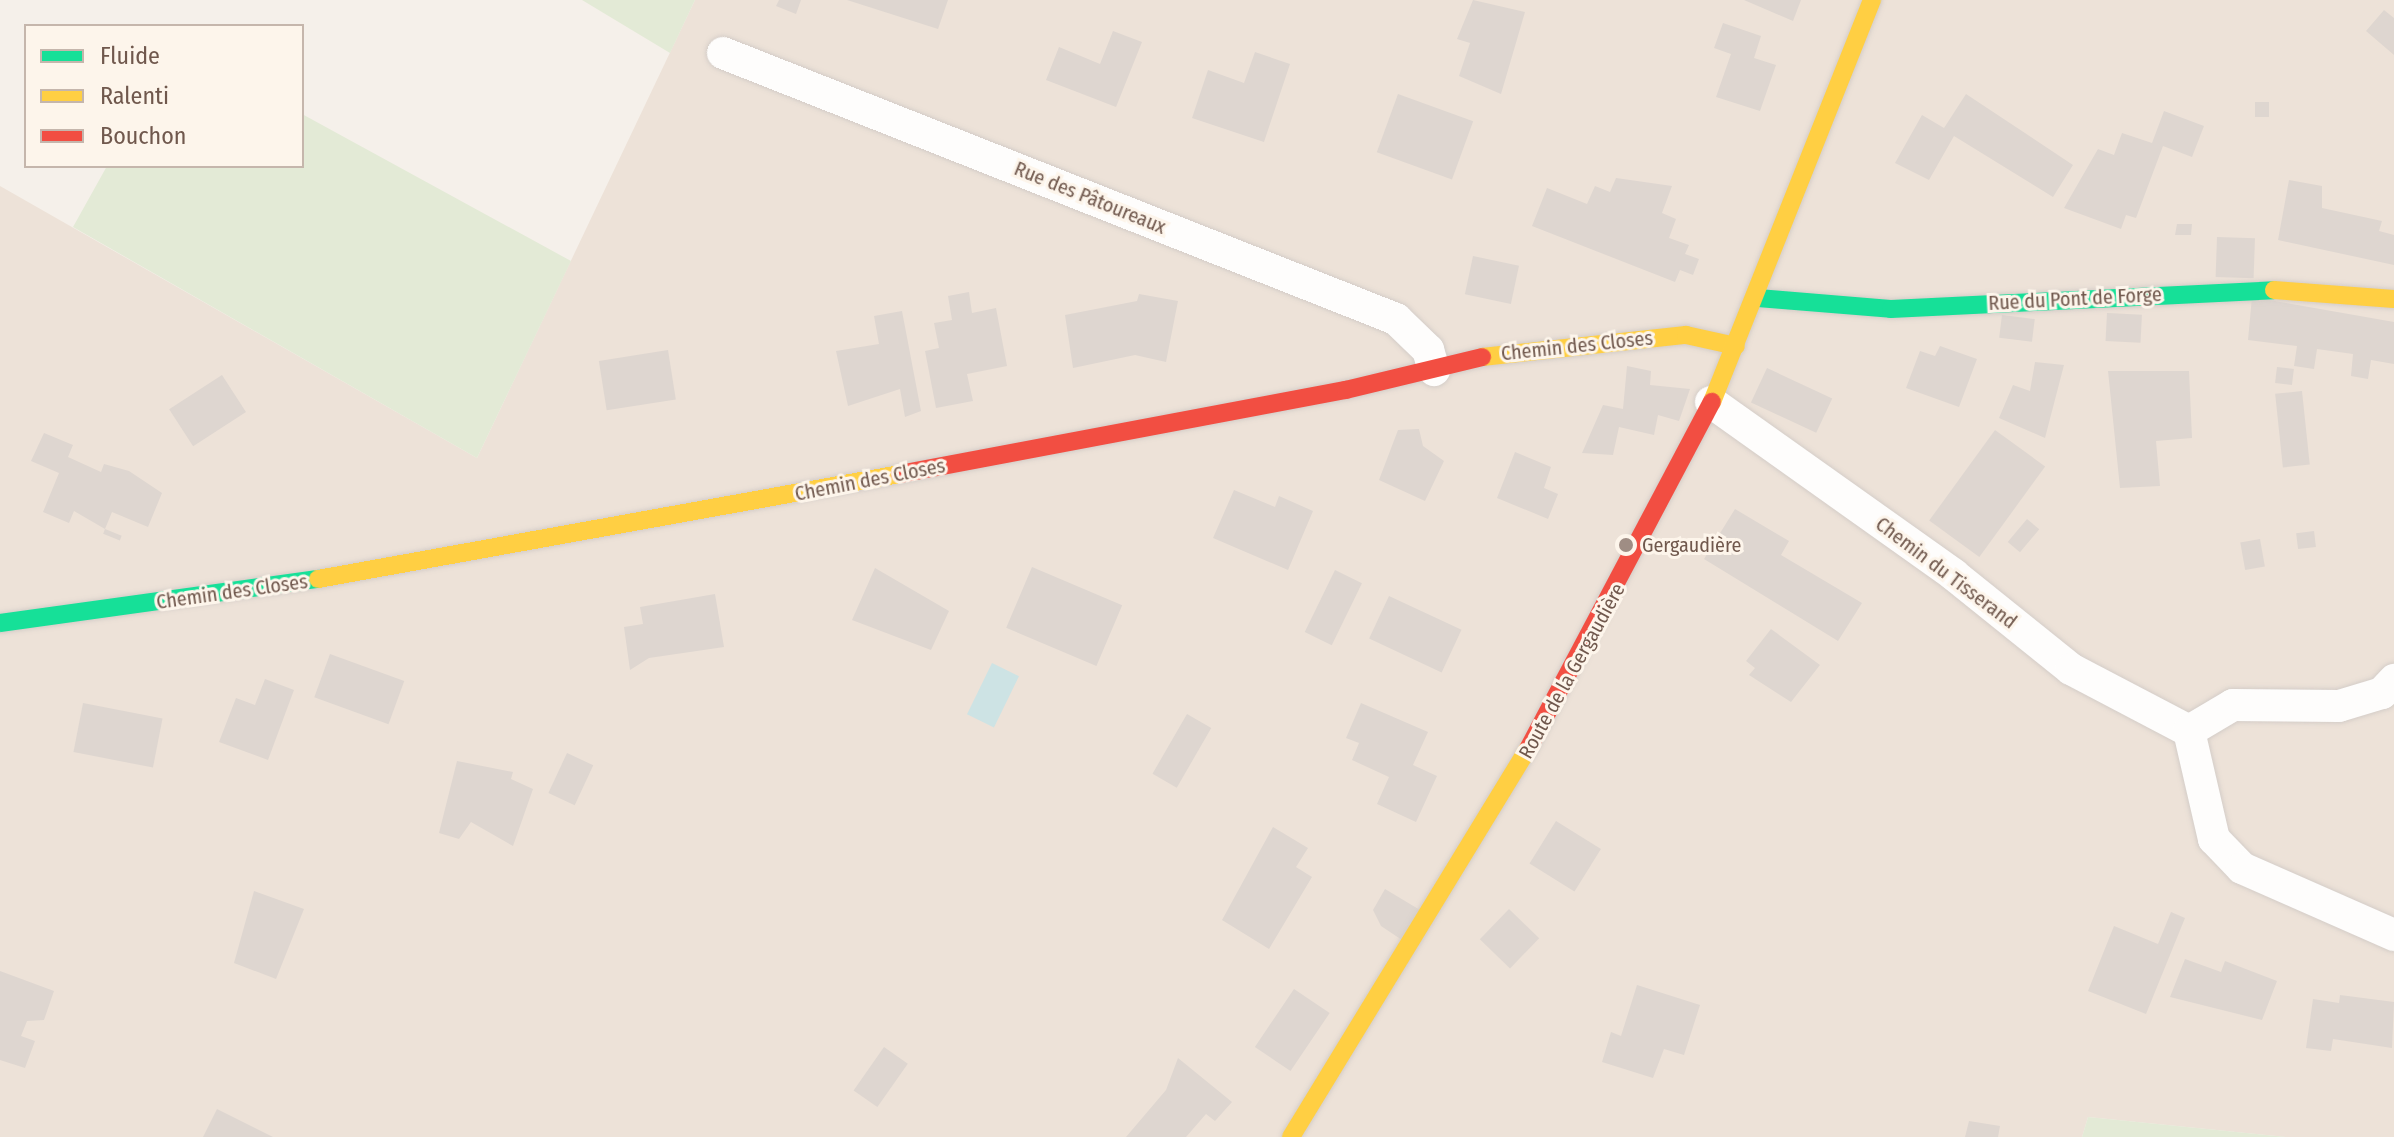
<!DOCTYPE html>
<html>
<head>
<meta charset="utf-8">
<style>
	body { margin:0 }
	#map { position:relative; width:2394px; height:1137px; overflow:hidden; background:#f5f0ea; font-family:"Fira Sans Condensed",sans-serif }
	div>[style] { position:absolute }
	.residential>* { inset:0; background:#ede2d8 }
	.green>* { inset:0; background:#e3ead6 }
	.water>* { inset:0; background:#cde3e4; transform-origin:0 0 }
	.building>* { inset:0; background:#ded6d0; transform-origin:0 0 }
	.roads { filter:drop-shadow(0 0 2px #d4cdc8) drop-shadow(0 0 2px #d4cdc8) }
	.street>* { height:32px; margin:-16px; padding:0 16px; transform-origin:16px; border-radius:16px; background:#fefdfc }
	.fast>* { height:18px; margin:-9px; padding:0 9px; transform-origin:9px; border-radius:9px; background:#16e098 }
	.slow>* { height:18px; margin:-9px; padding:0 9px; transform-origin:9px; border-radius:9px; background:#ffcf43 }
	.jam>* { height:18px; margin:-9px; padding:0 9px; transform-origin:9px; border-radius:9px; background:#f24e42 }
	.dots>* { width:22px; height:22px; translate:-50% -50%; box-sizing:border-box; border:4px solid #fdf5eb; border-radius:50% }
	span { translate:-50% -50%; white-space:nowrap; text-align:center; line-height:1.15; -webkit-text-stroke:6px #fdf5eb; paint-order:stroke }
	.street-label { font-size:20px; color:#70584d }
	.poi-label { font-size:20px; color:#70584d }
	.left { translate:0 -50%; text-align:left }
	.legend { position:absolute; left:24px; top:24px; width:280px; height:144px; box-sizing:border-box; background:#fdf5eb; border:2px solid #c5b6ac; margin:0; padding:10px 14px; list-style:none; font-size:24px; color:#70584d }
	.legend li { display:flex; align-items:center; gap:16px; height:40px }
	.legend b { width:40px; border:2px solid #c5b6ac }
</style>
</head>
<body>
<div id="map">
	<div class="residential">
		<i style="clip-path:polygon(695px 0,2394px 0,2394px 1137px,2286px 1137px,2088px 1117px,2082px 1137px,0 1137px,0 186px,477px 458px)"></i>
	</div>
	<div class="green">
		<i style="clip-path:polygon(582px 0,695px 0,670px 53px)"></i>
		<i style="clip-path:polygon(302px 114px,571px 261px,477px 458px,73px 227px,107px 166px,302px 166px)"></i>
		<i style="clip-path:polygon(2088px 1117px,2286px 1137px,2082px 1137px)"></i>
	</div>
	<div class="water">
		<i style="left:992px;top:663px;width:30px;height:57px;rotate:26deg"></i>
	</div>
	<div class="building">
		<i style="clip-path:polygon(779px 0,801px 0,796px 14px,776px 6px)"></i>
		<i style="clip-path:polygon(847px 0,948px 0,938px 29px)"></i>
		<i style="clip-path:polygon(1473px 0,1525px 12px,1501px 94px,1459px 76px,1470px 43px,1457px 39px)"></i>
		<i style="clip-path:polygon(1744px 0,1801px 0,1793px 21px)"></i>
		<i style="clip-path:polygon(2384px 10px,2394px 18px,2394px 55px,2366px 31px)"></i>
		<i style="clip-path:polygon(1723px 23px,1761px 36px,1754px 58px,1776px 65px,1760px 111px,1716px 97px,1731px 54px,1714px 48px)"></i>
		<i style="clip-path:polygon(1113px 31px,1142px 42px,1116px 107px,1046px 80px,1059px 47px,1100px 64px)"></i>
		<i style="clip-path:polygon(1255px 52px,1290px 64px,1264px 142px,1192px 118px,1208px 70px,1244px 83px)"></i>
		<i style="left:1398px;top:94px;width:80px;height:62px;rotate:20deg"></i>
		<i style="clip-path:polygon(1966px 94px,2073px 165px,2053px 197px,1954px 136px,1929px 180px,1895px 163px,1922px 115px,1944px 128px)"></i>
		<i style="left:2255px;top:102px;width:14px;height:15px"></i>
		<i style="clip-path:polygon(2164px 111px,2204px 126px,2192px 157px,2163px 146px,2136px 218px,2126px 215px,2121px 229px,2064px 208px,2098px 149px,2114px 155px,2122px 133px,2152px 143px)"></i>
		<i style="clip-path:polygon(1616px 178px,1672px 186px,1662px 213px,1676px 219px,1669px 238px,1689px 245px,1685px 254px,1699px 259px,1693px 275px,1680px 270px,1675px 282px,1532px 226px,1547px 188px,1587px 204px,1595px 186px,1610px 192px)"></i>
		<i style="clip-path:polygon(2289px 180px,2322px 186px,2322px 208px,2382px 221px,2379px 231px,2394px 235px,2394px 265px,2278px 240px)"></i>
		<i style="clip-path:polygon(2177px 224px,2192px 224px,2191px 235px,2175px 235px)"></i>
		<i style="left:2217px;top:237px;width:38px;height:40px;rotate:2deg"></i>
		<i style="left:1473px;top:256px;width:47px;height:39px;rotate:12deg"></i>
		<i style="clip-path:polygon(969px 292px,972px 313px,996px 308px,1007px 366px,967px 374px,973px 401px,936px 408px,925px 351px,939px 348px,934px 323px,952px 320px,948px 296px)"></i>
		<i style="clip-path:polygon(1139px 294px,1178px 301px,1166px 362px,1135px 355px,1073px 368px,1065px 315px,1137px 301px)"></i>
		<i style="clip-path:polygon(2252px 297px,2394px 322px,2394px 364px,2371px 360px,2368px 379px,2351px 376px,2353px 354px,2317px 349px,2314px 369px,2294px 366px,2297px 346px,2248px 340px)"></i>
		<i style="clip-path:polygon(902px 311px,921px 411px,905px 417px,900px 389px,848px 406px,836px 351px,879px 344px,874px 316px)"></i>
		<i style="left:2107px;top:313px;width:35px;height:28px;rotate:3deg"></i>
		<i style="left:2002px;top:315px;width:33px;height:23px;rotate:7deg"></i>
		<i style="clip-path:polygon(1940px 346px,1977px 359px,1959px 407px,1906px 388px,1920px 351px,1935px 356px)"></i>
		<i style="left:668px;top:350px;width:50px;height:70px;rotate:81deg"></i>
		<i style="clip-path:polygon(2035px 362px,2064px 365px,2045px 438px,1999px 418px,2013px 385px,2030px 391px)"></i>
		<i style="clip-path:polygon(1627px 366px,1651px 371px,1650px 385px,1690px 389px,1679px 421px,1658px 415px,1654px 435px,1619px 427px,1613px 455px,1582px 453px,1603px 405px,1623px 409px)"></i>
		<i style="left:2277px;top:367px;width:17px;height:16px;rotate:7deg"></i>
		<i style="left:1767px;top:368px;width:72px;height:38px;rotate:25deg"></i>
		<i style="clip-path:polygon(2108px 371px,2189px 371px,2192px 438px,2156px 441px,2160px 486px,2120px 488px)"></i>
		<i style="left:222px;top:375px;width:44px;height:63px;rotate:57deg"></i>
		<i style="left:2302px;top:391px;width:74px;height:27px;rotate:84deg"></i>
		<i style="clip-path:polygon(1419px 429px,1423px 446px,1444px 461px,1425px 501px,1379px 480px,1398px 430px)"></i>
		<i style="left:1995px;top:430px;width:62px;height:112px;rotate:36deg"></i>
		<i style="clip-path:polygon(44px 433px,73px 445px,68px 457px,101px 472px,104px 464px,129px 471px,162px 493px,148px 527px,112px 512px,105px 529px,74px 511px,69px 523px,43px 512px,59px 473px,31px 461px)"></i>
		<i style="clip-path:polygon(1515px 452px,1551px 467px,1544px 488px,1558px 494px,1548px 519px,1497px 498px)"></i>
		<i style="clip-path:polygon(1234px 490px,1275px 507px,1279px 496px,1313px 511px,1288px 570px,1213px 538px)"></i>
		<i style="clip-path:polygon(1735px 509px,1789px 541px,1781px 555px,1862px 603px,1838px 641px,1704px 559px)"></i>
		<i style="left:2027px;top:519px;width:16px;height:30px;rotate:40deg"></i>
		<i style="left:105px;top:529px;width:18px;height:5px;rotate:22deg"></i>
		<i style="left:2314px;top:531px;width:16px;height:18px;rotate:83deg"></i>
		<i style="left:2260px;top:539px;width:28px;height:20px;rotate:80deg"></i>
		<i style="left:1032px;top:567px;width:98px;height:66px;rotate:23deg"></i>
		<i style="clip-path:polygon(875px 568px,949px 611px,931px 650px,852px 620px)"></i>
		<i style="left:1335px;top:570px;width:30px;height:69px;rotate:26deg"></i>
		<i style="clip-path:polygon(715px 594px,724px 647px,649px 658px,630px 670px,624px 627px,643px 624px,640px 607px)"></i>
		<i style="left:1389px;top:596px;width:80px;height:47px;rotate:25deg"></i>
		<i style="clip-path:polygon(1771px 629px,1820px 665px,1791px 702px,1749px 675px,1755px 668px,1746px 661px)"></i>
		<i style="left:330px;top:654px;width:79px;height:46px;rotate:20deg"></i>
		<i style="clip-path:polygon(265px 679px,294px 690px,268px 760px,219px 742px,236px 698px,255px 705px)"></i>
		<i style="left:83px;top:703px;width:81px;height:50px;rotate:11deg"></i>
		<i style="clip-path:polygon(1361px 703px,1428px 732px,1413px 765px,1437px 776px,1416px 822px,1377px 804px,1389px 777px,1352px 760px,1359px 743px,1346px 738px)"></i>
		<i style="left:1187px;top:714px;width:28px;height:69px;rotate:30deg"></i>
		<i style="left:567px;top:753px;width:29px;height:44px;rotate:25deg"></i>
		<i style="clip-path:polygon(457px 761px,513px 772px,511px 779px,533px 789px,513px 846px,471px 822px,459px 839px,439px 833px)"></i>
		<i style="left:1556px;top:821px;width:53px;height:50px;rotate:32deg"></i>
		<i style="clip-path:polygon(1273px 827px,1308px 848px,1296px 867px,1312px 877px,1269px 949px,1222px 920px)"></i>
		<i style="clip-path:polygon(1385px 889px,1420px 910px,1402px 940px,1381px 926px,1373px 910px)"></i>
		<i style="clip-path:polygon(254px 891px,304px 909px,276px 979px,234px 963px)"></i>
		<i style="left:1509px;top:909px;width:42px;height:42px;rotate:44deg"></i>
		<i style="clip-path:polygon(2171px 912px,2185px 918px,2146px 1014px,2088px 991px,2114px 926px,2158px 944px)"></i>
		<i style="clip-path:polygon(2185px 959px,2221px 972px,2225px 961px,2277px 981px,2262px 1020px,2170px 997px)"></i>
		<i style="clip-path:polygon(0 971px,54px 991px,44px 1020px,27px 1021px,21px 1036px,35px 1041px,25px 1068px,0 1060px)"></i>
		<i style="clip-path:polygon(1637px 985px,1700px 1005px,1684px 1055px,1664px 1049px,1653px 1078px,1602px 1062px,1611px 1032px,1621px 1036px)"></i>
		<i style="left:1294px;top:989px;width:43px;height:70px;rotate:34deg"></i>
		<i style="clip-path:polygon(2340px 995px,2394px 1002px,2392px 1048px,2333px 1039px,2331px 1051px,2306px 1048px,2313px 999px,2339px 1003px)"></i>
		<i style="left:884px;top:1047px;width:29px;height:53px;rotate:35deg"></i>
		<i style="clip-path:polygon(1178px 1058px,1232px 1102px,1215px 1121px,1206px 1114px,1186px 1137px,1126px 1137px,1166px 1090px)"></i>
		<i style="clip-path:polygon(217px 1109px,273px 1137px,203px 1137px)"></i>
		<i style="clip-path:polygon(1969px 1121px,2000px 1126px,1998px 1137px,1965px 1137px)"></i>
	</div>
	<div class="roads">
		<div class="street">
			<i style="left:723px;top:53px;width:724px;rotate:21.57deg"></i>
			<i style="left:1396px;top:319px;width:45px;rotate:44.1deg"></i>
			<i style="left:1428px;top:350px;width:21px;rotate:73deg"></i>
			<i style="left:1711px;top:402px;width:298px;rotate:35.4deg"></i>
			<i style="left:1954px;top:575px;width:150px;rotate:38.8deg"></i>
			<i style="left:2071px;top:669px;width:133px;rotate:27.7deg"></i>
			<i style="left:2189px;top:731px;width:111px;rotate:77deg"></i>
			<i style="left:2214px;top:839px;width:40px;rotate:46deg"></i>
			<i style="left:2242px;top:868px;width:166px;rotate:23.8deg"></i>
			<i style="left:2189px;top:731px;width:51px;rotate:-30.6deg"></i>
			<i style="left:2233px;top:705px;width:106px;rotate:0.5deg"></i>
			<i style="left:2339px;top:706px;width:45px;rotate:-16.8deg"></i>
			<i style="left:2382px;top:693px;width:18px;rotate:-47deg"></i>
		</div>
		<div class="fast">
			<i style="left:1758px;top:298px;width:133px;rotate:4.7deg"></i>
			<i style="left:1891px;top:309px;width:383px;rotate:-2.8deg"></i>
			<i style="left:0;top:623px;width:321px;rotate:-7.9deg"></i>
		</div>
		<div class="slow">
			<i style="left:2274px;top:290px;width:120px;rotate:4.3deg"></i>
			<i style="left:1482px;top:357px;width:205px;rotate:-6.2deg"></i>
			<i style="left:1686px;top:335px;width:51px;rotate:12.4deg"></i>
			<i style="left:1712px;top:402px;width:433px;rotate:-68.3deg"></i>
			<i style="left:318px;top:579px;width:591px;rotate:-10.23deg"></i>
			<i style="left:1291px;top:1137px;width:455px;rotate:-58.6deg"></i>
		</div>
		<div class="jam">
			<i style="left:900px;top:474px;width:454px;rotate:-10.7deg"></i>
			<i style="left:1346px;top:390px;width:140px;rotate:-13.6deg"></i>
			<i style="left:1528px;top:749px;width:393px;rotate:-62.1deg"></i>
		</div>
	</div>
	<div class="dots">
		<i style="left:1626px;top:545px;background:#9f8d84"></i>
	</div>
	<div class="street-label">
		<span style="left:1090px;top:198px;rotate:22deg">Rue des Pâtoureaux</span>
		<span style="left:2075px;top:299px;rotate:-3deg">Rue du Pont de Forge</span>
		<span style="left:1577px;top:346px;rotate:-6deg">Chemin des Closes</span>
		<span style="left:870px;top:480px;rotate:-11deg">Chemin des Closes</span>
		<span style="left:1946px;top:573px;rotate:37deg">Chemin du Tisserand</span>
		<span style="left:232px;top:592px;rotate:-8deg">Chemin des Closes</span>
		<span style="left:1572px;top:671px;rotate:-61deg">Route de la Gergaudière</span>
	</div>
	<div class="poi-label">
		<span class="left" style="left:1642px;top:545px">Gergaudière</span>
	</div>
	<ul class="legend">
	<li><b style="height:10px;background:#16e098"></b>Fluide</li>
	<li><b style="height:10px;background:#ffcf43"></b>Ralenti</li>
	<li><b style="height:10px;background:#f24e42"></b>Bouchon</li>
	</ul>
</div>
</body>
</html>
